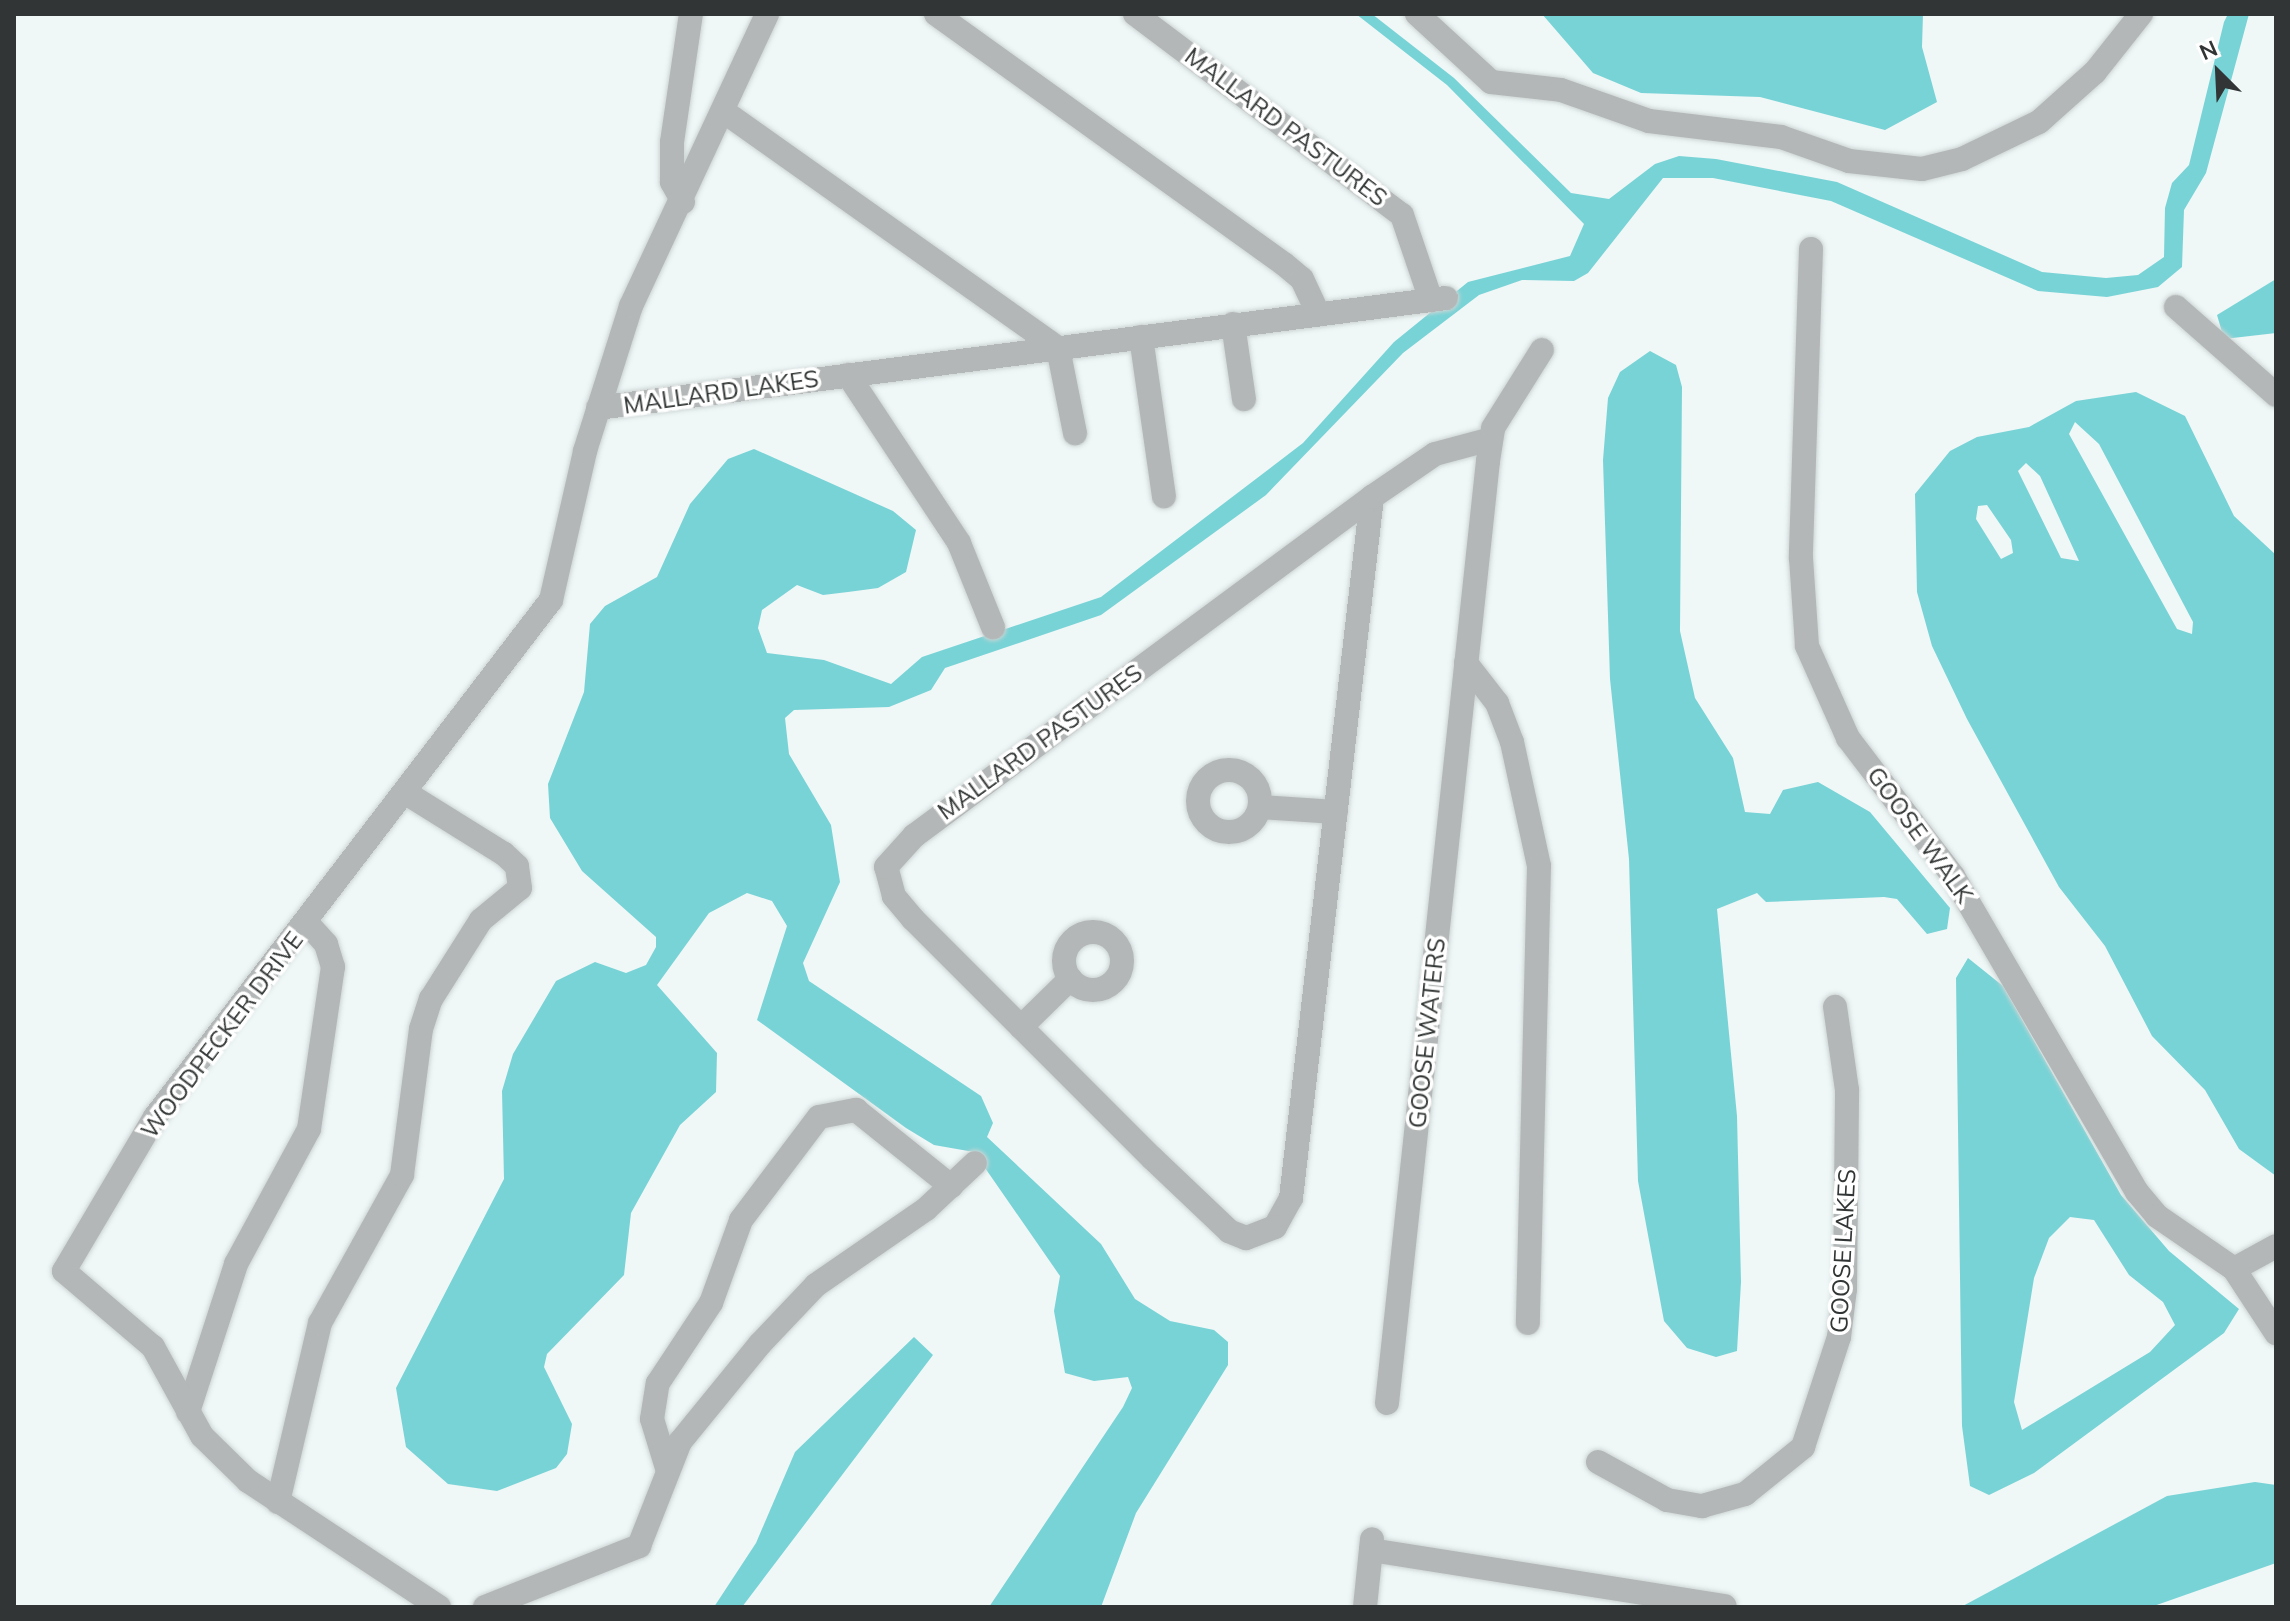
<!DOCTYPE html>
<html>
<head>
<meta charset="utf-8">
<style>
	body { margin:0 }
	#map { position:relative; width:2290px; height:1621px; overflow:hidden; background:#eff7f7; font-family:Mulish,sans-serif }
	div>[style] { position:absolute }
	.water>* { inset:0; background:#78d3d6 }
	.roads { filter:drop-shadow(0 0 2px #cdd4d4) drop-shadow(0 0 2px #cdd4d4) }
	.minor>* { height:24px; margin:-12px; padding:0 12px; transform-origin:12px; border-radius:12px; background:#b4b7b7 }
	.minor>.ring { margin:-12px; padding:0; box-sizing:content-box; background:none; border:24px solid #b4b7b7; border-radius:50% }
	span { translate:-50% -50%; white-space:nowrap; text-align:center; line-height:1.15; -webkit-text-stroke:7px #fff; paint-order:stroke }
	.street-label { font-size:24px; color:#323535 }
	.frame { position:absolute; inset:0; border:16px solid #323535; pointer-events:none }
	.north { position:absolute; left:2178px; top:32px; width:80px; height:80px; -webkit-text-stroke:6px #fff; paint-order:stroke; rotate:336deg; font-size:22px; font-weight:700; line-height:32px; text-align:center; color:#323535 }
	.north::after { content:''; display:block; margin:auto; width:28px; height:36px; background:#323535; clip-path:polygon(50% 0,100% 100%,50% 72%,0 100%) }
</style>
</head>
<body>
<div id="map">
	<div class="water">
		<i style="clip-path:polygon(1356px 14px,1372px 14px,1454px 78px,1571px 193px,1609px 199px,1655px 164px,1679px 156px,1716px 159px,1837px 182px,2042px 272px,2106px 278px,2138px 275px,2164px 257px,2165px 208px,2172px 183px,2189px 165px,2224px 22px,2228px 14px,2249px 14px,2206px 173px,2184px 210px,2182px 267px,2158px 287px,2107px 297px,2038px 291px,1831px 201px,1713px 178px,1663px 178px,1588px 273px,1574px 281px,1522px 280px,1479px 295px,1403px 353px,1266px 495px,1101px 615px,945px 668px,931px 690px,889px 707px,794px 710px,785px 718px,789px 754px,831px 825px,840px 882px,803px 963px,809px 981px,981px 1096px,993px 1123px,987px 1137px,1101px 1244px,1135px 1299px,1170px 1321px,1214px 1330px,1228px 1342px,1228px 1365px,1136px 1513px,1101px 1607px,989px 1607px,1123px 1407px,1132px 1388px,1128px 1377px,1094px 1381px,1065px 1373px,1054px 1311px,1060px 1276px,974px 1152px,934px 1145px,906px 1128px,757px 1020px,787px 926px,772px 901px,747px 893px,709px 913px,657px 985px,717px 1053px,716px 1092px,680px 1125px,631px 1213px,624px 1275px,547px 1354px,544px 1367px,572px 1424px,567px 1454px,556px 1468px,497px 1491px,448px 1484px,406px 1447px,396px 1388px,504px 1179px,502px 1091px,513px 1054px,556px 981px,595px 962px,626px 973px,646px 965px,656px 947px,656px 937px,582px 871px,550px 818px,548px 784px,584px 692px,590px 624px,605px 606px,657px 577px,690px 504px,728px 459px,754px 449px,893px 511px,916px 530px,906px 572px,878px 588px,848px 592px,823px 595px,797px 585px,762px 610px,758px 628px,767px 653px,824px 660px,891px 684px,922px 657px,1101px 597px,1303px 443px,1394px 342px,1468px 282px,1570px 256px,1584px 224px,1447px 85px)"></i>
		<i style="clip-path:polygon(1542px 14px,1923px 14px,1922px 47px,1937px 102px,1885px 130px,1760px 97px,1641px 93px,1593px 73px)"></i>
		<i style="clip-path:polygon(2276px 279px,2276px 333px,2224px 339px,2217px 315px)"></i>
		<i style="clip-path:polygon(1650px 351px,1676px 365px,1682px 387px,1680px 631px,1695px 698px,1733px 758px,1745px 812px,1770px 814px,1783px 790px,1818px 782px,1870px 812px,1950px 908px,1947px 929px,1927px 934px,1897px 899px,1884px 897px,1766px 902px,1757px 893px,1717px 909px,1737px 1116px,1741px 1282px,1737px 1351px,1716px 1357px,1687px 1348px,1664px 1321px,1638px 1181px,1629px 859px,1610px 679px,1603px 460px,1608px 398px,1620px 372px)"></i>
		<i style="clip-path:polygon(evenodd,2136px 392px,2185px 416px,2234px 516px,2276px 555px,2276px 1176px,2239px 1149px,2205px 1090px,2152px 1036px,2105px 946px,2059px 887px,1967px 719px,1932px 646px,1917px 592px,1915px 494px,1950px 451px,1977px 437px,2029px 427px,2076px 401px,2136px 392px,2075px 422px,2099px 444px,2193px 622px,2192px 634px,2177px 629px,2167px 611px,2069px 434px,2075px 422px,2136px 392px,2026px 463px,2040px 476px,2079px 561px,2061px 558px,2018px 471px,2026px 463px,2136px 392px,1987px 505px,2011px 540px,2013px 553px,2001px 559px,1976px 519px,1978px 506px,1987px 505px)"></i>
		<i style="clip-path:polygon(evenodd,1968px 958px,2003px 986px,2121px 1195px,2169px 1251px,2239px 1309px,2224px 1333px,2034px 1473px,1989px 1495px,1970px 1486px,1962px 1426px,1956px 978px,1968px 958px,2070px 1217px,2094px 1220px,2129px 1275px,2163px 1302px,2175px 1325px,2150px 1352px,2022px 1430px,2014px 1402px,2034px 1278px,2049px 1238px,2070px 1217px)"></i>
		<i style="clip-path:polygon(914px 1337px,933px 1355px,742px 1607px,714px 1607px,756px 1543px,795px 1452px)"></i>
		<i style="clip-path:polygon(2255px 1482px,2276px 1485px,2276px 1563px,2151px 1607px,1961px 1607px,2167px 1496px)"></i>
	</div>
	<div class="roads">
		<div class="minor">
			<i style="left:936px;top:14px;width:428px;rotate:35.7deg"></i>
			<i style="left:1284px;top:264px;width:23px;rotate:40deg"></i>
			<i style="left:1302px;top:279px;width:38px;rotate:65deg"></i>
			<i style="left:1135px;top:14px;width:334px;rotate:37deg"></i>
			<i style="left:1402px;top:215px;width:90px;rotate:71.2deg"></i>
			<i style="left:1417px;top:14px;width:100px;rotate:42.6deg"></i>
			<i style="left:1491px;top:82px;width:70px;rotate:6.5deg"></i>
			<i style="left:1561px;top:90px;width:93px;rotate:19.4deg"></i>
			<i style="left:1649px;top:121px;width:133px;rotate:6.9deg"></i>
			<i style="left:1781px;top:137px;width:72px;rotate:19.4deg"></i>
			<i style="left:1849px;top:161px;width:73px;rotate:6.3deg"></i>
			<i style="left:1922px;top:169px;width:41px;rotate:-14deg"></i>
			<i style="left:1962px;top:159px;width:85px;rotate:-25.7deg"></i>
			<i style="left:2039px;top:122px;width:75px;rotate:-41.8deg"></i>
			<i style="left:2095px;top:72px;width:74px;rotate:-51.6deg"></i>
			<i style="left:723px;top:111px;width:410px;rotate:35.3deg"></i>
			<i style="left:1058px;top:348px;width:87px;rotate:78.7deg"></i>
			<i style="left:683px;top:202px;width:23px;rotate:-119deg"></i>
			<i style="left:672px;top:182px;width:40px;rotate:-90deg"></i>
			<i style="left:672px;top:142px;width:129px;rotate:-81.6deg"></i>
			<i style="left:1811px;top:249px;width:309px;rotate:91.9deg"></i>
			<i style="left:1801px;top:558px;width:88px;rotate:86.1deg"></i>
			<i style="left:1807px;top:646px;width:101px;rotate:66deg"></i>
			<i style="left:1848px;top:738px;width:173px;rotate:52.7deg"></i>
			<i style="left:1953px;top:876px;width:366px;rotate:59.8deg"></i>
			<i style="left:2137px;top:1192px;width:31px;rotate:50deg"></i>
			<i style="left:2157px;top:1216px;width:93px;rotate:34.5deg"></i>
			<i style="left:2234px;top:1269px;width:77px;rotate:56.7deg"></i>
			<i style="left:2176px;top:307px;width:133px;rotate:41.3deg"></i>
			<i style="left:1233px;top:324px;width:76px;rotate:81.7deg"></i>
			<i style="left:1141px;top:337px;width:161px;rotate:81.8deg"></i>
			<i style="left:848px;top:375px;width:201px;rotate:56.5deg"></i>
			<i style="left:959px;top:543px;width:91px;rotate:68deg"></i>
			<i style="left:598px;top:408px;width:855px;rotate:-7.39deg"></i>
			<i style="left:1372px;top:497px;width:706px;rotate:96.59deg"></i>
			<i style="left:1291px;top:1198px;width:33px;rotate:119deg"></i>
			<i style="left:1275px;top:1227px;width:31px;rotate:159deg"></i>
			<i style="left:1246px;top:1238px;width:18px;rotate:-158deg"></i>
			<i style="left:1229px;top:1231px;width:106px;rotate:-136.5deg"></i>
			<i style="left:1152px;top:1158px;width:338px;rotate:-135deg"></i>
			<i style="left:913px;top:919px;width:30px;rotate:-130deg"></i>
			<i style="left:894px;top:896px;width:30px;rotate:-105deg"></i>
			<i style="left:886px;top:867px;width:42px;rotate:-47.9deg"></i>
			<i style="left:914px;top:836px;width:570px;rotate:-36.51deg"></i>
			<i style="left:1372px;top:497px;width:76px;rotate:-34.3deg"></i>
			<i style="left:1435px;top:454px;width:58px;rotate:-15deg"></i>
			<i style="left:1466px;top:663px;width:51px;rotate:52.2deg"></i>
			<i style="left:1497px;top:703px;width:42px;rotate:69deg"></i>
			<i style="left:1512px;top:742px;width:127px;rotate:77.7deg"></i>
			<i style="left:1539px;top:866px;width:457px;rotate:91.4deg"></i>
			<i class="ring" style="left:1198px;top:770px;width:38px;height:38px"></i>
			<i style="left:1260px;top:807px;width:76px;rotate:3.8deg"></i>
			<i class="ring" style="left:1064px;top:932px;width:34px;height:34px"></i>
			<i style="left:1021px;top:1027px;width:69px;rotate:-44.4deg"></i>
			<i style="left:2234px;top:1269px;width:48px;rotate:-28.7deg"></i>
			<i style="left:1387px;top:1403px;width:947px;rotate:-83.88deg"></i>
			<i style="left:1488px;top:461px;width:33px;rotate:-81deg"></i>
			<i style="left:1493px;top:428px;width:92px;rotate:-57.9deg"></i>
			<i style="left:188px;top:1412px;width:156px;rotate:-72deg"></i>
			<i style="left:236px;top:1264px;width:153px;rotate:-61.6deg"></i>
			<i style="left:309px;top:1129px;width:164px;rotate:-81.6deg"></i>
			<i style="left:333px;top:967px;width:24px;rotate:-107deg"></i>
			<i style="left:326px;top:944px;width:28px;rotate:-132deg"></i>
			<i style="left:1598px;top:1462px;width:79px;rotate:28.8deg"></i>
			<i style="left:1667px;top:1500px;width:36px;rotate:10deg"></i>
			<i style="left:1702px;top:1506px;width:45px;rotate:-15.6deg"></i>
			<i style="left:1745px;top:1494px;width:75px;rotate:-39deg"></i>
			<i style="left:1803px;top:1447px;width:116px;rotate:-71.9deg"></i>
			<i style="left:1839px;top:1337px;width:48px;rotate:-82.9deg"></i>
			<i style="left:1845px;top:1289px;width:199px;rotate:-89.4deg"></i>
			<i style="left:1847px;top:1090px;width:84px;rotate:-98.2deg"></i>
			<i style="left:667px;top:1468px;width:51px;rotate:-107deg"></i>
			<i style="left:652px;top:1419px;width:36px;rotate:-81deg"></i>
			<i style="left:658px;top:1383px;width:96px;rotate:-56.5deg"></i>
			<i style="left:711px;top:1303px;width:88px;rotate:-70.1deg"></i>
			<i style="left:741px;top:1220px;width:129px;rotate:-52.9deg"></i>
			<i style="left:819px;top:1117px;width:38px;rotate:-11deg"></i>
			<i style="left:856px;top:1110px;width:122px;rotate:38.7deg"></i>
			<i style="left:278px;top:1502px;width:184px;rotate:-76.8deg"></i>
			<i style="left:320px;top:1323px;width:169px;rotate:-61deg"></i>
			<i style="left:402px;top:1175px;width:147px;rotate:-82.6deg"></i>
			<i style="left:421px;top:1029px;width:32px;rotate:-72deg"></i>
			<i style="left:431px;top:999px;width:93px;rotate:-57.7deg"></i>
			<i style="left:481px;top:920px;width:50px;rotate:-39.4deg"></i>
			<i style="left:520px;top:888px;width:22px;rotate:-98deg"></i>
			<i style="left:517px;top:866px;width:18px;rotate:-137deg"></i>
			<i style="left:504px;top:854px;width:115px;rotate:-148.1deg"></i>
			<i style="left:1371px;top:1550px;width:358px;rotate:9deg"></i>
			<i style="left:439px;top:1607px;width:229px;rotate:-146.6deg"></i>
			<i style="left:248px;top:1481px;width:64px;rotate:-135.6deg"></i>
			<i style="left:202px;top:1436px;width:102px;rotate:-118.8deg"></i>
			<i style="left:153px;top:1347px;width:117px;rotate:-139.5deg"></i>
			<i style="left:64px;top:1271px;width:179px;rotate:-59.4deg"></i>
			<i style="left:155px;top:1117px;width:651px;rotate:-52.55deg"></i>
			<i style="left:551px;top:600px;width:153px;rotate:-77.1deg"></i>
			<i style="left:585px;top:451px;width:152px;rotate:-72.4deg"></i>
			<i style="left:631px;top:306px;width:322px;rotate:-65deg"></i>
			<i style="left:485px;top:1607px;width:166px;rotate:-21.6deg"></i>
			<i style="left:639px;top:1546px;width:112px;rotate:-68.5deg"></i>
			<i style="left:680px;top:1442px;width:127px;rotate:-50.8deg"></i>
			<i style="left:760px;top:1344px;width:81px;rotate:-46.5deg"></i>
			<i style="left:816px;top:1285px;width:134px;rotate:-34.6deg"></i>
			<i style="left:926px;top:1209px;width:67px;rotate:-43.2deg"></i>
			<i style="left:1365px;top:1607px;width:68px;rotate:-84.1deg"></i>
		</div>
	</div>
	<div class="street-label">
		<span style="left:1286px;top:127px;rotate:37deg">MALLARD PASTURES</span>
		<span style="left:721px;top:392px;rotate:-8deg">MALLARD LAKES</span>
		<span style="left:1040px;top:742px;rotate:-36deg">MALLARD PASTURES</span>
		<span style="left:1920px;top:835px;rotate:54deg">GOOSE WALK</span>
		<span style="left:1427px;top:1033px;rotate:-84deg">GOOSE WATERS</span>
		<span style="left:222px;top:1035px;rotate:-53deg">WOODPECKER DRIVE</span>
		<span style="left:1843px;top:1251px;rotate:-87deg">GOOSE LAKES</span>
	</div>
	<div class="frame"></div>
	<div class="north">N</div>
</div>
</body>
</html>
